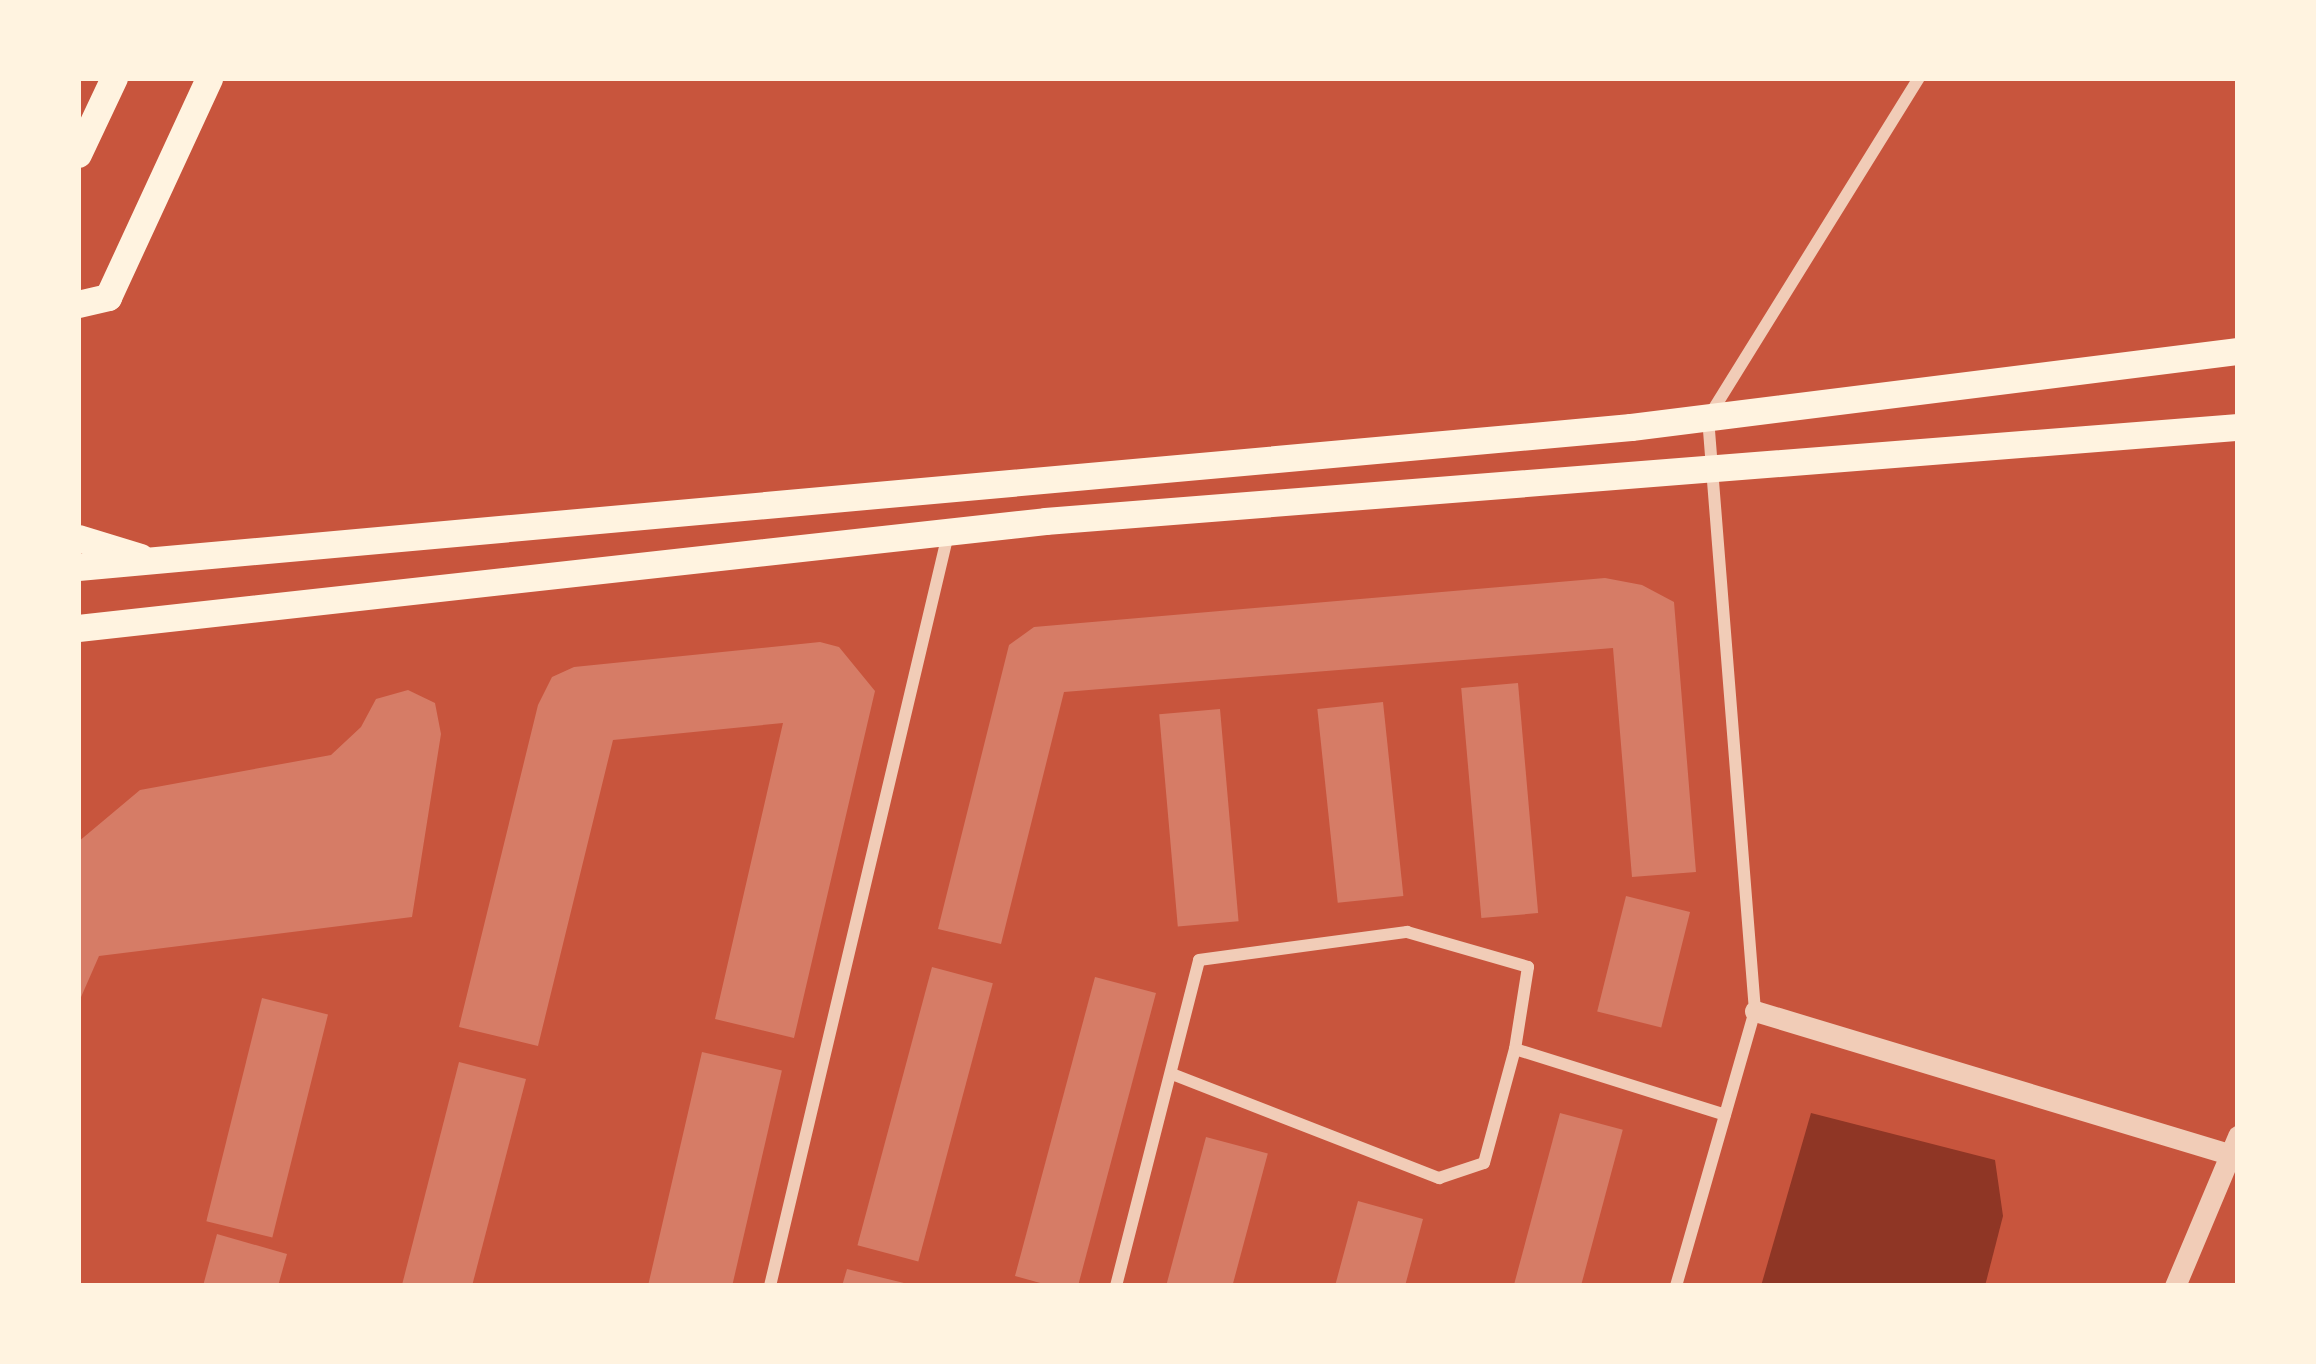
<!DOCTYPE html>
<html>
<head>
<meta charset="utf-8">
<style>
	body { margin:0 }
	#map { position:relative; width:2316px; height:1364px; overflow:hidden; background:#c8553d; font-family:Commissioner,sans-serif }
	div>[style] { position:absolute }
	.water>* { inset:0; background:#8f3625 }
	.building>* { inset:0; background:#d67c66; transform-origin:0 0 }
	.minor>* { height:12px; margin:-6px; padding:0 6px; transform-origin:6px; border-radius:6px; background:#f1ccb7 }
	.tertiary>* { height:21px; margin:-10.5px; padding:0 10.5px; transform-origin:10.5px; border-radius:10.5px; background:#f1ccb7 }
	.primary>* { height:27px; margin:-13.5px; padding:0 13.5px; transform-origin:13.5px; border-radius:13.5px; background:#fff3e0 }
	span { translate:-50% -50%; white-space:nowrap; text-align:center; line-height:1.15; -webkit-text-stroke:12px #fff3e0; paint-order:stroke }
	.frame { position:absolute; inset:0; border:81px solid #fff3e0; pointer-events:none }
</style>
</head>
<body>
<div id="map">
	<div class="water">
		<i style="clip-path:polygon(1811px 1113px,1995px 1160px,2003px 1216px,1985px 1286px,1761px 1286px)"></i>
	</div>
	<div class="building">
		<i style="clip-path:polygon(1605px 578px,1642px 585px,1674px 602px,1696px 872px,1632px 877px,1613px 648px,1064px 692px,1001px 944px,938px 929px,1009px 645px,1034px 627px)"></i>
		<i style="clip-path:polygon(820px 642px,839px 647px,875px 691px,794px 1038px,715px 1019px,783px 723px,613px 740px,538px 1046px,459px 1027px,538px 705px,552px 677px,574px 667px)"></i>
		<i style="left:1518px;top:683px;width:231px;height:57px;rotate:85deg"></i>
		<i style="clip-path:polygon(408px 690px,435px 703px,441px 734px,412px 917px,99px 956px,78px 1004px,78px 842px,140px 790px,331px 755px,361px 727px,376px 699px)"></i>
		<i style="left:1383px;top:702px;width:195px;height:66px;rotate:84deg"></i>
		<i style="left:1220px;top:709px;width:213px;height:61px;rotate:85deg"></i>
		<i style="left:1626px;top:896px;width:66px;height:119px;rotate:14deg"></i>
		<i style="left:932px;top:967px;width:63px;height:288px;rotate:15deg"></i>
		<i style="clip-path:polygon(1095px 977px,1156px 993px,1078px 1286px,1051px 1286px,1015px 1276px)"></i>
		<i style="left:262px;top:998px;width:68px;height:230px;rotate:14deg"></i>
		<i style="left:702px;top:1052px;width:82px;height:241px;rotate:13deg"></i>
		<i style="clip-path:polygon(459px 1062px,526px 1079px,472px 1286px,407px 1286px,402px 1285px)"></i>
		<i style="left:1560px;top:1113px;width:65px;height:179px;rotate:15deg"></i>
		<i style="left:1206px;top:1137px;width:64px;height:155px;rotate:15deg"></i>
		<i style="clip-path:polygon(1358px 1201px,1423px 1219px,1405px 1286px,1335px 1286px)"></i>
		<i style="clip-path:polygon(217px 1234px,287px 1254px,278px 1286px,203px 1286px)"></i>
		<i style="clip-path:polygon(847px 1269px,908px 1284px,908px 1286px,842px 1286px)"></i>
	</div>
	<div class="minor">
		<i style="left:1172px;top:1074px;width:287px;rotate:21.3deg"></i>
		<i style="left:1439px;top:1178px;width:47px;rotate:-18.4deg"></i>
		<i style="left:1484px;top:1163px;width:118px;rotate:-74.8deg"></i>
		<i style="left:770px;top:1286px;width:773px;rotate:-76.68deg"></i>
		<i style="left:1116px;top:1286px;width:336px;rotate:-75.7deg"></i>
		<i style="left:1199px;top:960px;width:210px;rotate:-7.7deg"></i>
		<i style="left:1407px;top:932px;width:126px;rotate:16.1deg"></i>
		<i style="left:1528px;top:967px;width:83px;rotate:99deg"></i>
		<i style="left:1515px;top:1049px;width:220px;rotate:17.4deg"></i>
		<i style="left:1676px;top:1286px;width:286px;rotate:-74deg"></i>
		<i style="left:1755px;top:1011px;width:595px;rotate:-94.53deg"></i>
		<i style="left:1708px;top:418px;width:400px;rotate:-58.2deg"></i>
	</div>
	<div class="tertiary">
		<i style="left:1755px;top:1011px;width:494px;rotate:16.8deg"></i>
		<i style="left:2175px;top:1286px;width:163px;rotate:-67.2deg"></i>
	</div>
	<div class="primary">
		<i style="left:78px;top:154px;width:84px;rotate:-64.7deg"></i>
		<i style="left:78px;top:304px;width:31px;rotate:-13deg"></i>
		<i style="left:108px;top:297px;width:241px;rotate:-65.2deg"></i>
		<i style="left:78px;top:538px;width:65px;rotate:17deg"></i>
		<i style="left:78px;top:567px;width:1559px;rotate:-5.15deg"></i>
		<i style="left:1631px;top:427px;width:612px;rotate:-7.14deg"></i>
		<i style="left:78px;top:628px;width:973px;rotate:-6.31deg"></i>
		<i style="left:1045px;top:521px;width:1197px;rotate:-4.51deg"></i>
	</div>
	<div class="frame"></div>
</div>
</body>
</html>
